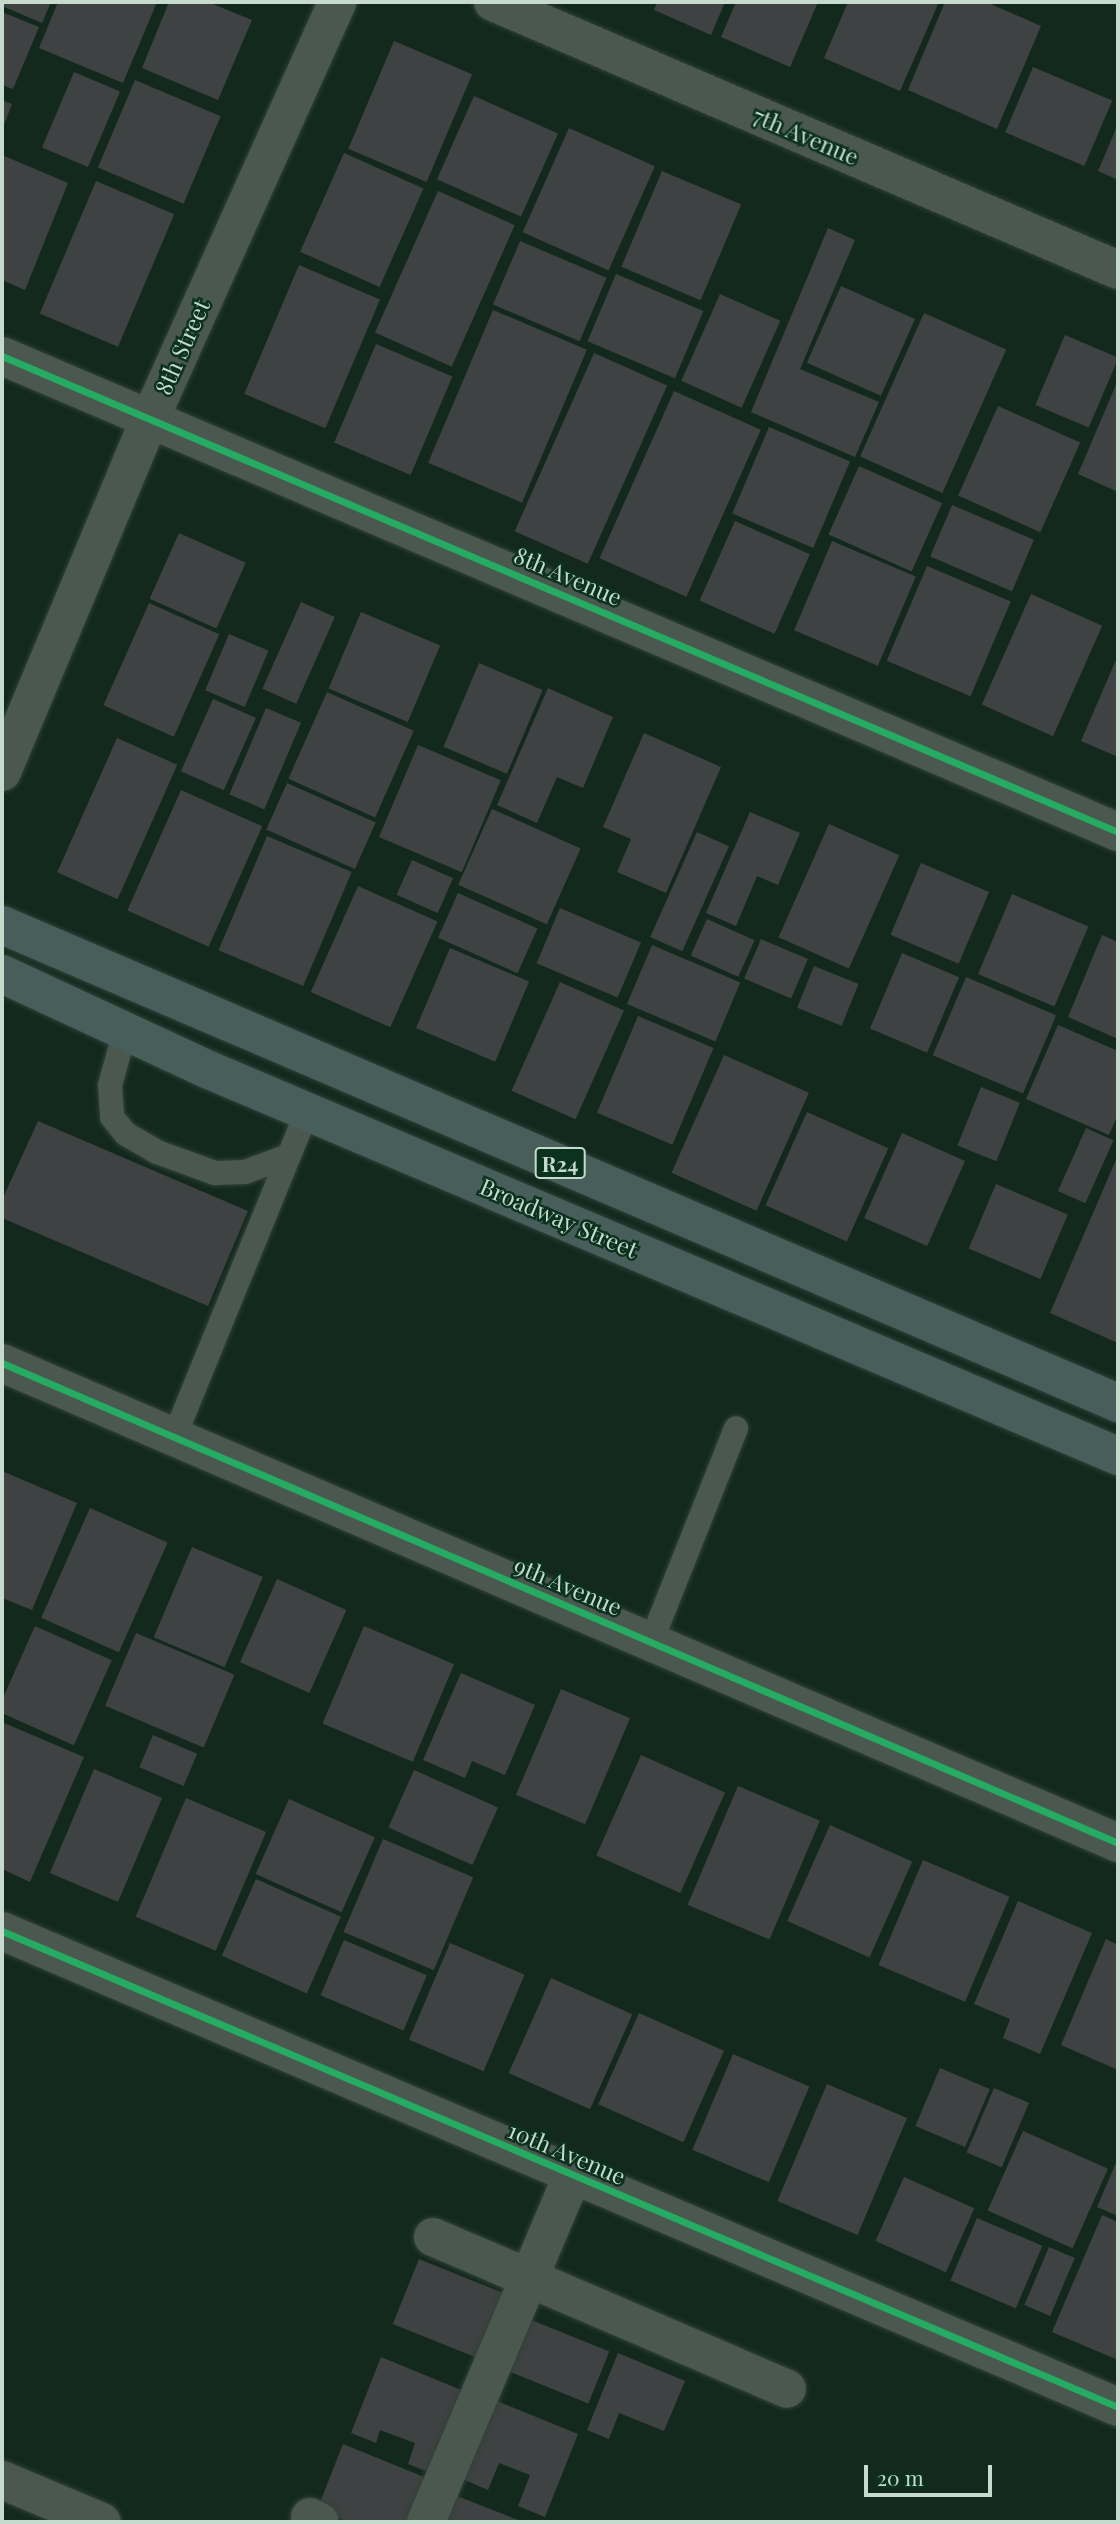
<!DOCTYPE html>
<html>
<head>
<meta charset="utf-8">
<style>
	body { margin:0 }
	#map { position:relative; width:1120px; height:2524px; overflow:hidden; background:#13291e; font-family:"Playfair Display",serif }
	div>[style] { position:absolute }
	.building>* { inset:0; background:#3f4242; transform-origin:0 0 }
	.roads { filter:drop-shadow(0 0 2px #314139) drop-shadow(0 0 2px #314139) }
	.lane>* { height:24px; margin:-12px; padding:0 12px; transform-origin:12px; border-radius:12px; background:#4a5850 }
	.street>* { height:38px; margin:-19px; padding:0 19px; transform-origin:19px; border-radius:19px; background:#4a5850 }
	.primary>* { height:38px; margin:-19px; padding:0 19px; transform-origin:19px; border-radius:19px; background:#485e5a }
	.cycleway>* { height:7px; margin:-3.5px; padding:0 3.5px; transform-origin:3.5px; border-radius:3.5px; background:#26ab63 }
	span { translate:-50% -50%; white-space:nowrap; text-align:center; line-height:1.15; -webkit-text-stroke:5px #0b311f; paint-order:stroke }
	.shield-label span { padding:2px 5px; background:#0b311f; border:2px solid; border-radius:5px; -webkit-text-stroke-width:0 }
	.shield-label { font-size:21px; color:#c6dacd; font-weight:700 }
	.street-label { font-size:23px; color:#c6dacd }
	.frame { position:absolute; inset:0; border:4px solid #c6dacd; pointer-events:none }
	.scale { position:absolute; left:864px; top:2465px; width:128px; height:32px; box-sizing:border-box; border:4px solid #c6dacd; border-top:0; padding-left:9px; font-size:21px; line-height:24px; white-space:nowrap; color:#c6dacd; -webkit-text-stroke:5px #0b311f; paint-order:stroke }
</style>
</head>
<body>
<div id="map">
	<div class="building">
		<i style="clip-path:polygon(2px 2px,51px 2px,42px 23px,2px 6px)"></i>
		<i style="clip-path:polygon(58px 2px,157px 2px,123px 83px,39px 48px)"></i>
		<i style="clip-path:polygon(169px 2px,208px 2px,252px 20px,218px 100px,142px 68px)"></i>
		<i style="clip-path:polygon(657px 2px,725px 2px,711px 35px,654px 10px)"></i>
		<i style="clip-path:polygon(736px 2px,818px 2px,790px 67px,721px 37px)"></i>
		<i style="clip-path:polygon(848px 2px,939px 2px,900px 91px,824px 58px)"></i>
		<i style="clip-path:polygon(945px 2px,986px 2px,1041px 26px,997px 129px,908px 90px)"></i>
		<i style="clip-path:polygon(2px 12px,39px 27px,13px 89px,2px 85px)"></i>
		<i style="left:394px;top:41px;width:85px;height:117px;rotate:23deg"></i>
		<i style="left:1033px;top:67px;width:86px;height:71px;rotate:23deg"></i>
		<i style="left:74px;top:72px;width:50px;height:82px;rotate:23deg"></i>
		<i style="left:135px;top:80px;width:93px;height:95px;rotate:23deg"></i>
		<i style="left:474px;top:96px;width:92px;height:91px;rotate:24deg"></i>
		<i style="clip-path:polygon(2px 100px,12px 104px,2px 130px)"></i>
		<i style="clip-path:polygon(1118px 124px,1118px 180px,1098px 171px)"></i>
		<i style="left:569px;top:128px;width:94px;height:114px;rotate:24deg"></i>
		<i style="left:344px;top:153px;width:87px;height:108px;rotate:24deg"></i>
		<i style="clip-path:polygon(2px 155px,68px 183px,25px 290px,2px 280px)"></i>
		<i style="left:662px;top:171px;width:86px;height:104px;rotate:23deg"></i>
		<i style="left:96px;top:181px;width:85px;height:144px;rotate:23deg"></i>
		<i style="left:438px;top:191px;width:84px;height:155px;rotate:24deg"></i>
		<i style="clip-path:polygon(828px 228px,855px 240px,800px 369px,879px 402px,855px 457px,751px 412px)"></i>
		<i style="left:520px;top:241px;width:94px;height:69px;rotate:23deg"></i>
		<i style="left:299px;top:265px;width:88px;height:140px;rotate:23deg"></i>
		<i style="left:616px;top:274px;width:95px;height:73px;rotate:23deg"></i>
		<i style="left:841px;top:286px;width:81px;height:84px;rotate:24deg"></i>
		<i style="left:720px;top:294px;width:66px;height:95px;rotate:24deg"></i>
		<i style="left:493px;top:310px;width:102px;height:166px;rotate:23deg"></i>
		<i style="left:924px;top:313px;width:90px;height:157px;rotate:24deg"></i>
		<i style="left:1065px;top:335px;width:58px;height:76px;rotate:23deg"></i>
		<i style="left:376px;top:344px;width:83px;height:107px;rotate:23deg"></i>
		<i style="left:594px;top:353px;width:80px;height:195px;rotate:24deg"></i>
		<i style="clip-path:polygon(1118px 380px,1118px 492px,1078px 474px)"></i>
		<i style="left:674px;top:391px;width:95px;height:183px;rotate:24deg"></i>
		<i style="left:998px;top:406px;width:90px;height:98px;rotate:24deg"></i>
		<i style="left:769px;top:427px;width:88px;height:94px;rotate:23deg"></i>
		<i style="left:859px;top:466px;width:91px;height:75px;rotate:24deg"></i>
		<i style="left:952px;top:505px;width:89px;height:56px;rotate:23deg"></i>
		<i style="left:735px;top:521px;width:82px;height:87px;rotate:24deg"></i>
		<i style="left:179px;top:533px;width:73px;height:72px;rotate:24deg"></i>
		<i style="left:832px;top:541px;width:91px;height:97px;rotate:23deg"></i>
		<i style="left:927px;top:566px;width:91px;height:103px;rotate:23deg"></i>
		<i style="left:1031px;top:594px;width:78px;height:121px;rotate:24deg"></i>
		<i style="left:301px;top:602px;width:37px;height:95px;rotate:24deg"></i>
		<i style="left:149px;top:603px;width:77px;height:112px;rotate:24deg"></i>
		<i style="left:361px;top:612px;width:86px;height:83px;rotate:23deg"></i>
		<i style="left:229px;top:634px;width:43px;height:61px;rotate:23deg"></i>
		<i style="clip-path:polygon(1118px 655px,1118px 757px,1081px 741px)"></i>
		<i style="left:479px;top:663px;width:69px;height:91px;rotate:23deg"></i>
		<i style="clip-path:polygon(548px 688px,613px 717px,583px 788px,557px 777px,537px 823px,497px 805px)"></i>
		<i style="left:327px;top:692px;width:95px;height:95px;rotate:24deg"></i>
		<i style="left:213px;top:699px;width:47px;height:79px;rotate:24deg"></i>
		<i style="left:266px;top:708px;width:38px;height:94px;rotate:23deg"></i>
		<i style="clip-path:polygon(644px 733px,721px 767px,666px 893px,617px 872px,631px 839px,603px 827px)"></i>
		<i style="left:117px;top:738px;width:66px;height:147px;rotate:24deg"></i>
		<i style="left:418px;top:745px;width:90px;height:100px;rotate:23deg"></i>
		<i style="left:287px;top:783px;width:97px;height:51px;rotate:24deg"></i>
		<i style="left:181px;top:790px;width:89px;height:132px;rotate:24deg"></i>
		<i style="left:492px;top:809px;width:97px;height:83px;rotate:24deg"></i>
		<i style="clip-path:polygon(750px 812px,800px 833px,778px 885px,757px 876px,736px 926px,706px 913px)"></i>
		<i style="left:829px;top:824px;width:77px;height:124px;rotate:24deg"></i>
		<i style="left:697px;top:832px;width:35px;height:115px;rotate:24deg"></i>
		<i style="left:267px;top:836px;width:92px;height:124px;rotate:23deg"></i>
		<i style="left:412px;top:860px;width:45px;height:38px;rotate:24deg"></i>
		<i style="left:921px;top:863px;width:74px;height:78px;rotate:23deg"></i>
		<i style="left:358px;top:886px;width:87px;height:116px;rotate:24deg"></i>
		<i style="left:458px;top:893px;width:87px;height:49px;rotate:24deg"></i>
		<i style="left:1012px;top:894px;width:83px;height:87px;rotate:23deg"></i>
		<i style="left:560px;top:908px;width:88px;height:60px;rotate:23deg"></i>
		<i style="left:707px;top:919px;width:52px;height:40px;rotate:24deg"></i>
		<i style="clip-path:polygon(1102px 935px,1118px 942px,1118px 1039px,1068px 1017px)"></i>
		<i style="left:761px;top:939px;width:51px;height:43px;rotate:23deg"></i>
		<i style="left:652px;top:945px;width:96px;height:64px;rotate:23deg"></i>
		<i style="left:450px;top:948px;width:86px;height:87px;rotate:23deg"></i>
		<i style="left:902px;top:953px;width:62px;height:82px;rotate:23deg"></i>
		<i style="left:814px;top:966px;width:48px;height:45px;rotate:22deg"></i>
		<i style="left:966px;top:977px;width:98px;height:85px;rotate:23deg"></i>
		<i style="left:560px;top:982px;width:70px;height:119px;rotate:24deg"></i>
		<i style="left:638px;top:1016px;width:82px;height:105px;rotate:23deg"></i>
		<i style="clip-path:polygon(1058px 1025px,1118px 1051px,1118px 1114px,1109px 1135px,1026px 1099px)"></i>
		<i style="left:724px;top:1055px;width:93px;height:129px;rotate:24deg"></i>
		<i style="left:981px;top:1087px;width:42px;height:63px;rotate:22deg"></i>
		<i style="left:807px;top:1112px;width:89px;height:102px;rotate:24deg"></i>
		<i style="clip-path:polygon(38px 1121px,248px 1211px,208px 1306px,2px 1218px,2px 1200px)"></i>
		<i style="left:1086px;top:1128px;width:30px;height:69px;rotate:24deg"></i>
		<i style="left:902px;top:1133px;width:69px;height:93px;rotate:24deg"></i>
		<i style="clip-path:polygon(1118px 1155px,1118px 1343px,1050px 1313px)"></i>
		<i style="left:996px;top:1184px;width:78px;height:70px;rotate:23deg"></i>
		<i style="clip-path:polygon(2px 1471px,77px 1503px,32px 1610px,2px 1598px)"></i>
		<i style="left:90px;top:1508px;width:85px;height:120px;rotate:24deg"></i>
		<i style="left:192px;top:1547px;width:77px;height:98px;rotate:23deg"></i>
		<i style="left:277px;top:1579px;width:76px;height:91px;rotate:24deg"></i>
		<i style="left:35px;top:1626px;width:84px;height:93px;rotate:24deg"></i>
		<i style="left:364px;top:1626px;width:98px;height:106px;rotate:23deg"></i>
		<i style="left:136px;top:1633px;width:107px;height:79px;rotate:23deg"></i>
		<i style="clip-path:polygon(461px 1673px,535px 1705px,505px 1775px,472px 1761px,465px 1778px,423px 1760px)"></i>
		<i style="left:561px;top:1689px;width:75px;height:115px;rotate:23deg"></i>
		<i style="clip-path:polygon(4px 1723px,84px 1757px,30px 1882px,2px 1869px)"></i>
		<i style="left:153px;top:1735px;width:48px;height:35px;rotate:23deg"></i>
		<i style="left:641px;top:1755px;width:92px;height:110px;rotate:24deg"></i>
		<i style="left:94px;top:1769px;width:74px;height:113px;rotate:23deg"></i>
		<i style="left:414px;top:1770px;width:92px;height:63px;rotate:24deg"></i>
		<i style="left:738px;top:1786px;width:89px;height:129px;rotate:23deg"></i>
		<i style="left:186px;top:1798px;width:87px;height:129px;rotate:23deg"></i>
		<i style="left:289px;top:1799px;width:94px;height:82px;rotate:24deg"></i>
		<i style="left:830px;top:1825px;width:90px;height:105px;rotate:24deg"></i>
		<i style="left:383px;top:1839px;width:98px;height:101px;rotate:23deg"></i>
		<i style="left:923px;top:1860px;width:94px;height:114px;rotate:23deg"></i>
		<i style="left:256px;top:1879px;width:93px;height:84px;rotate:24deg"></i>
		<i style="clip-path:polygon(1018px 1901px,1092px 1933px,1040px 2054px,1003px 2038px,1010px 2019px,974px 2004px)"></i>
		<i style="clip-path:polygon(1106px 1939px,1118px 1945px,1118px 2070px,1061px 2045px)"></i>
		<i style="left:344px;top:1940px;width:90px;height:60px;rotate:23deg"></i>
		<i style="left:450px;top:1943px;width:81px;height:105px;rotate:23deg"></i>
		<i style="left:551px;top:1978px;width:89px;height:104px;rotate:24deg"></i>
		<i style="left:639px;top:2013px;width:93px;height:100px;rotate:24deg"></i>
		<i style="left:733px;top:2054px;width:83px;height:104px;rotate:23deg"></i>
		<i style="left:940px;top:2068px;width:54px;height:63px;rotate:23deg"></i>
		<i style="left:827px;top:2084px;width:87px;height:127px;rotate:23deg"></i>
		<i style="left:994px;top:2088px;width:38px;height:70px;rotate:23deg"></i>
		<i style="left:1023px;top:2131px;width:93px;height:87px;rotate:24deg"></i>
		<i style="clip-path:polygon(1118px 2158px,1118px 2216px,1097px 2207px)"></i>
		<i style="left:904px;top:2177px;width:77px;height:70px;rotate:24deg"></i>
		<i style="clip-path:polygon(1102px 2215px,1118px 2222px,1118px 2360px,1052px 2332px)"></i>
		<i style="left:977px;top:2218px;width:71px;height:68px;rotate:23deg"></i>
		<i style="left:1049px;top:2247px;width:28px;height:63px;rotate:23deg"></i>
		<i style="left:419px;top:2259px;width:94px;height:70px;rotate:22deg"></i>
		<i style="left:524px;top:2317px;width:92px;height:56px;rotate:22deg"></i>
		<i style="clip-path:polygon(618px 2353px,685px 2381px,664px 2431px,619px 2413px,609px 2439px,587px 2430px)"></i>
		<i style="clip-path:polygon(381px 2357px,466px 2392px,433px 2474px,408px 2464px,415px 2443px,380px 2430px,376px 2443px,351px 2433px)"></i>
		<i style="clip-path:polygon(492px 2399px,578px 2434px,545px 2517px,518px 2506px,530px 2475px,499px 2463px,488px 2490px,460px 2478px)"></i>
		<i style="clip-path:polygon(343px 2444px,429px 2479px,412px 2522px,348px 2522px,317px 2510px)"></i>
		<i style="clip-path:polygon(452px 2494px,523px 2522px,441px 2522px)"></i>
	</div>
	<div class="roads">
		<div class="lane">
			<i style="left:125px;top:1031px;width:56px;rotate:105.5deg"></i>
			<i style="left:110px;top:1085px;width:32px;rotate:86deg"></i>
			<i style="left:112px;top:1117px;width:22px;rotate:51deg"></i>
			<i style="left:126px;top:1134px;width:36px;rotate:30deg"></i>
			<i style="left:157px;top:1152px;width:62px;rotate:19.9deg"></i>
			<i style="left:215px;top:1173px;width:30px;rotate:-2deg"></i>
			<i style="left:245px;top:1172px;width:46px;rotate:-20.4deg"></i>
			<i style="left:173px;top:1440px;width:355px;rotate:-67.8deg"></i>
			<i style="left:651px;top:1642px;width:230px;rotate:-68.3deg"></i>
		</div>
		<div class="street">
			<i style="left:493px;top:2px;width:680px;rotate:23.21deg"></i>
			<i style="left:2px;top:356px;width:1213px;rotate:23.1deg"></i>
			<i style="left:2px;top:772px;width:383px;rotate:-67.3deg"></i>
			<i style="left:150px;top:419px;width:457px;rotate:-65.8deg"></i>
			<i style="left:2px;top:1363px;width:1215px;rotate:23.27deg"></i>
			<i style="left:2px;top:1931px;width:1213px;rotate:23.1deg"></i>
			<i style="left:433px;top:2237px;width:385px;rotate:23.2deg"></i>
			<i style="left:2px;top:2480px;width:108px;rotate:22.8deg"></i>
			<i style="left:310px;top:2517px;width:11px;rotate:27deg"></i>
			<i style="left:426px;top:2522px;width:376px;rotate:-67.1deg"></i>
		</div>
		<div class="primary">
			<i style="left:2px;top:925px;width:1214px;rotate:23.19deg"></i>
			<i style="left:2px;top:974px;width:228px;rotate:24.9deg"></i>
			<i style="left:209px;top:1070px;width:988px;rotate:23.01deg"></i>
		</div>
	</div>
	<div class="cycleway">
		<i style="left:2px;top:356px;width:1213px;rotate:23.1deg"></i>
		<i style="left:2px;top:1363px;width:1215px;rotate:23.27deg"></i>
		<i style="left:2px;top:1931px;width:1213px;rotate:23.1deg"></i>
	</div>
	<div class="shield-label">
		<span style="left:560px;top:1163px">R24</span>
	</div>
	<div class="street-label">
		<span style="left:806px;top:136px;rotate:23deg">7th Avenue</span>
		<span style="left:182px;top:347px;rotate:-66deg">8th Street</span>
		<span style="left:568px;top:576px;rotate:23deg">8th Avenue</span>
		<span style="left:559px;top:1218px;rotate:23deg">Broadway Street</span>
		<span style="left:568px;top:1586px;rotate:23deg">9th Avenue</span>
		<span style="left:567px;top:2153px;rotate:23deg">10th Avenue</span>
	</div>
	<div class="frame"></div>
	<div class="scale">20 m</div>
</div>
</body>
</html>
